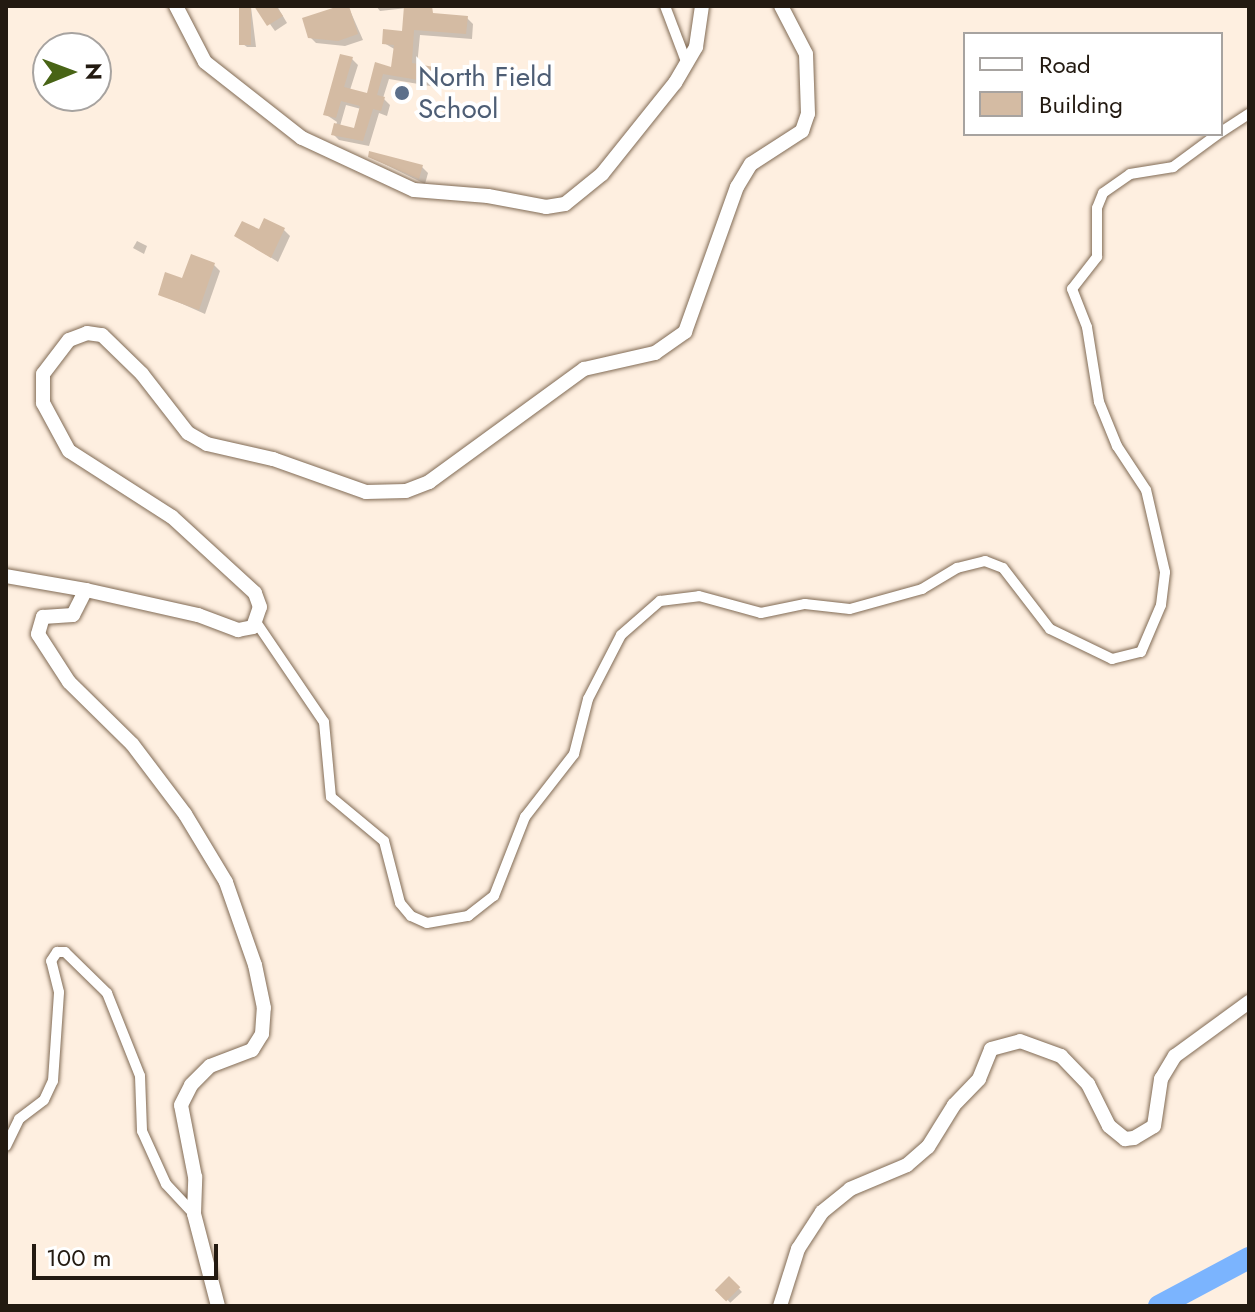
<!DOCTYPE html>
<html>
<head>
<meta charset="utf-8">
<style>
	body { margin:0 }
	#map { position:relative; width:1255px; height:1312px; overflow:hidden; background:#feefe0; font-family:Jost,sans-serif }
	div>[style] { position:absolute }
	.shadow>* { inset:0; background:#0003; transform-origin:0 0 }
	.river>* { height:22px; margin:-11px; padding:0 11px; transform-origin:11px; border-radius:11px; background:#7bb4fe }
	.building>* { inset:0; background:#d4bba3; transform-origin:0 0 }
	.roads { filter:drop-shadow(0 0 2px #816b55) drop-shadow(0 0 2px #816b55) }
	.street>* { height:10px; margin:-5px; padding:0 5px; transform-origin:5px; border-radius:5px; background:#fff }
	.secondary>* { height:14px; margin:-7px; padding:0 7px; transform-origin:7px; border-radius:7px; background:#fff }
	.dots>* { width:22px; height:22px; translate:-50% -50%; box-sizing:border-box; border:4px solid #fff; border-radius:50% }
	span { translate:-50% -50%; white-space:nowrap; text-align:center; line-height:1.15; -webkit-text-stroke:8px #fff; paint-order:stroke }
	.service-label { font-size:28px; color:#4e5e75 }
	.left { translate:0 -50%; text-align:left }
	.frame { position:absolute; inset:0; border:8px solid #231a11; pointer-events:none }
	.legend { position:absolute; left:963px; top:32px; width:260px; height:104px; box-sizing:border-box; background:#fff; border:2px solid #a7a3a0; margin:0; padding:10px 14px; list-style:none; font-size:24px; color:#231a11 }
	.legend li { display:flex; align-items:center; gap:16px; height:40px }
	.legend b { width:40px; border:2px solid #a7a3a0 }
	.north { position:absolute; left:32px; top:32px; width:80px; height:80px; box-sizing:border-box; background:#fff; border:2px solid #a7a3a0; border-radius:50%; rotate:89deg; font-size:22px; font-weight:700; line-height:32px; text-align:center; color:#231a11 }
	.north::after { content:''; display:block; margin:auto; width:28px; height:36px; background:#486416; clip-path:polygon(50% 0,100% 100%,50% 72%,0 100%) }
	.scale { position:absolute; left:32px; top:1244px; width:186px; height:36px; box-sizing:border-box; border:4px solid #231a11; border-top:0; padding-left:10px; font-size:24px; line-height:28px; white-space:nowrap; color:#231a11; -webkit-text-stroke:6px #fff; paint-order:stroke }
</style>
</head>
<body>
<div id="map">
	<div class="shadow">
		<i style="clip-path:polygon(257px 6px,277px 6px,287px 23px,275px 31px)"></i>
		<i style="clip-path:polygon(348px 6px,363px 40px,345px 46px,316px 43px,310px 37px)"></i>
		<i style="clip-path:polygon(376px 6px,407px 6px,407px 8px,380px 11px)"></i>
		<i style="clip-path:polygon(251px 7px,256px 47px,247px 47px,243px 44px)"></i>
		<i style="clip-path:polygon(evenodd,405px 13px,467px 18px,473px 24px,472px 39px,420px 35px,417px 66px,438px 70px,444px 76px,442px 88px,389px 79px,383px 98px,390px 105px,387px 116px,379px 113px,369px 146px,339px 140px,333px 134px,337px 122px,325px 114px,352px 59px,358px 65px,350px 90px,368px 95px,376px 65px,392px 69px,396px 50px,384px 43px,404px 33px,405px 13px,346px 105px,361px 109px,355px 131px,340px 126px,346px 105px)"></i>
		<i style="clip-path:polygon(370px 157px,422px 167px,428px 173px,425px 184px)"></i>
		<i style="clip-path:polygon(284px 230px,290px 236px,278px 262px,237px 236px)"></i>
		<i style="clip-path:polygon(137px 241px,147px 246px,144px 254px,133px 248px)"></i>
		<i style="clip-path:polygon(214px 265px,220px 271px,205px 314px,160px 294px)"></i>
		<i style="left:729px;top:1278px;width:19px;height:16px;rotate:47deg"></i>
	</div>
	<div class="river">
		<i style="left:1159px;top:1306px;width:102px;rotate:-28.1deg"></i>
	</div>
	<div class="building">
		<i style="left:239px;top:6px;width:12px;height:39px"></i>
		<i style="clip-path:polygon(254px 6px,276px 6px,283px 16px,267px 26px)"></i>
		<i style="clip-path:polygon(339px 6px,349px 6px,358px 34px,338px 41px,308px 38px,302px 18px)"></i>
		<i style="clip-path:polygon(404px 6px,432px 6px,433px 13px,468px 16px,466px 34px,414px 30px,412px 63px,439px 68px,436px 83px,383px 74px,377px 95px,385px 97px,381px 111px,373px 109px,363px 141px,331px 135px,334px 123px,354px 128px,360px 106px,341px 101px,336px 118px,323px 115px,340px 54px,353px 57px,344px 87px,367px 93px,375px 62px,391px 67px,394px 45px,382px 44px,383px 29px,402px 31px)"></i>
		<i style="clip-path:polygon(369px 151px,423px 165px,419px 179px,368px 157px)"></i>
		<i style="clip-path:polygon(264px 218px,285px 228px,271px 258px,234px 236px,242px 221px,259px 229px)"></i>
		<i style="clip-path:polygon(191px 254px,215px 263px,199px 310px,158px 295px,165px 272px,182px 278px)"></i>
		<i style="left:729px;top:1276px;width:16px;height:20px;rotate:45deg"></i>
	</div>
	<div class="roads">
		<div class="street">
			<i style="left:665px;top:6px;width:62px;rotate:69.2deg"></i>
			<i style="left:1221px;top:132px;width:33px;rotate:-33deg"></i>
			<i style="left:256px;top:622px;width:121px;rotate:55.8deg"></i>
			<i style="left:324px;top:722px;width:75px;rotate:84.7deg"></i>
			<i style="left:331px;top:797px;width:69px;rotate:39.7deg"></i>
			<i style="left:384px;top:841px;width:64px;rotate:75.5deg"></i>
			<i style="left:400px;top:903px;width:17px;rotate:50deg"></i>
			<i style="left:411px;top:916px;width:17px;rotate:24deg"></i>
			<i style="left:427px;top:923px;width:42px;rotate:-9.7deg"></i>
			<i style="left:468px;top:916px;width:33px;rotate:-38deg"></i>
			<i style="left:494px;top:896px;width:85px;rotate:-68.6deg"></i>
			<i style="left:525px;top:817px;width:80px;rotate:-52.1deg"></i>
			<i style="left:574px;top:754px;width:57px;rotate:-75.7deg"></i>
			<i style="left:588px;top:699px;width:72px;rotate:-62.7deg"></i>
			<i style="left:621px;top:635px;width:52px;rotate:-41.1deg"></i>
			<i style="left:660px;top:601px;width:39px;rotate:-7deg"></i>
			<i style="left:699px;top:596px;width:64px;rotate:15.3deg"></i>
			<i style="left:761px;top:613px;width:45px;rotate:-11.6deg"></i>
			<i style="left:805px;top:604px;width:45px;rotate:6.3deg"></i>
			<i style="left:850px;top:609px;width:75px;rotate:-15.5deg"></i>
			<i style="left:922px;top:589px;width:41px;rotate:-31deg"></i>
			<i style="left:957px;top:568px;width:29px;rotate:-14deg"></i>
			<i style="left:985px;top:561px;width:19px;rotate:21deg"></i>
			<i style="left:1003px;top:568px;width:77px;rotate:52.4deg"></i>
			<i style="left:1050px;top:629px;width:69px;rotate:25.8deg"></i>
			<i style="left:1112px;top:659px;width:30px;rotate:-14deg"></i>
			<i style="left:1141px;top:652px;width:51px;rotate:-66.9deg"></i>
			<i style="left:1161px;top:605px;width:33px;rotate:-83deg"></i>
			<i style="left:1165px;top:572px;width:84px;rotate:-103deg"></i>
			<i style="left:1146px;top:490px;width:53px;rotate:-123.4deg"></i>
			<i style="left:1117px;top:446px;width:48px;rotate:-112.2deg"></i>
			<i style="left:1099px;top:402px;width:76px;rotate:-99.1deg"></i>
			<i style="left:1087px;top:327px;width:41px;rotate:-111.5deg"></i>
			<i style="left:1072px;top:289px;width:41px;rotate:-52deg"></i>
			<i style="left:1097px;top:257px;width:49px;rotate:-90deg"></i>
			<i style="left:1097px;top:208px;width:16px;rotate:-68deg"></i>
			<i style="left:1103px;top:193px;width:33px;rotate:-35deg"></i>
			<i style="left:1130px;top:174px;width:44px;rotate:-9.2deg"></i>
			<i style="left:1173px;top:167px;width:56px;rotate:-36.3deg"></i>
			<i style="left:6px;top:1146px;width:30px;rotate:-64deg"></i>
			<i style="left:19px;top:1119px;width:31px;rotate:-37deg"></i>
			<i style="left:44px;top:1100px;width:21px;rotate:-65deg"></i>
			<i style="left:53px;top:1081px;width:89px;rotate:-86.1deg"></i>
			<i style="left:59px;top:992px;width:32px;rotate:-104deg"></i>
			<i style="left:51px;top:961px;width:11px;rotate:-56deg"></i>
			<i style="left:57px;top:952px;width:8px"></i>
			<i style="left:65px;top:952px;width:59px;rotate:44.3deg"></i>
			<i style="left:107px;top:993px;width:89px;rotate:68.3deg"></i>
			<i style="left:140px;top:1076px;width:55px;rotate:87.9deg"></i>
			<i style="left:142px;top:1131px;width:58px;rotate:65.6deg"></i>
			<i style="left:166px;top:1184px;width:41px;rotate:47deg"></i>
		</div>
		<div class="secondary">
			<i style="left:176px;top:6px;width:63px;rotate:62.6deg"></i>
			<i style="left:205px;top:62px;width:123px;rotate:38.1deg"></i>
			<i style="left:302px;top:138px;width:123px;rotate:24.9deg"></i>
			<i style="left:414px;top:190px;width:74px;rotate:4.6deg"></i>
			<i style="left:488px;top:196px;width:59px;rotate:10.7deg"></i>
			<i style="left:546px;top:207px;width:19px;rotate:-9deg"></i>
			<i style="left:565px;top:204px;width:48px;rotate:-39deg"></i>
			<i style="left:602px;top:174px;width:117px;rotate:-51.3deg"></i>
			<i style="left:675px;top:83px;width:42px;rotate:-59.7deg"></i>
			<i style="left:696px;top:47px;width:41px;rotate:-81.7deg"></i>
			<i style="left:6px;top:576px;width:81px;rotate:9.9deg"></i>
			<i style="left:218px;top:1306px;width:95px;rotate:-104.6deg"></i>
			<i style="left:194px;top:1214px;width:37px;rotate:-88deg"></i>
			<i style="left:195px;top:1177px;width:73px;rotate:-101deg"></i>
			<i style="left:181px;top:1105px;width:22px;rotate:-63deg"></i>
			<i style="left:191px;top:1085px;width:27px;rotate:-45deg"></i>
			<i style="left:210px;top:1066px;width:45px;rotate:-20.9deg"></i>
			<i style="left:252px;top:1050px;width:19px;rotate:-58deg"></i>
			<i style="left:262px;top:1034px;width:26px;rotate:-86deg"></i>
			<i style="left:264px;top:1008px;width:44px;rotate:-101.8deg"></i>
			<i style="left:255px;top:965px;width:88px;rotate:-109.3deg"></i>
			<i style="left:226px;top:882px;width:79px;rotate:-121.1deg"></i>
			<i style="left:185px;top:814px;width:88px;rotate:-127.1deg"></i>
			<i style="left:132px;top:744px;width:88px;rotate:-135.5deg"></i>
			<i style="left:69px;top:682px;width:57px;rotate:-122.9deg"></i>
			<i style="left:38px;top:634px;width:18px;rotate:-74deg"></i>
			<i style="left:43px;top:617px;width:30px;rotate:-4deg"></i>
			<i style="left:73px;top:615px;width:28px;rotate:-63deg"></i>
			<i style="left:86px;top:590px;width:115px;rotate:12.6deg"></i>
			<i style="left:198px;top:615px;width:43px;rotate:20.6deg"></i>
			<i style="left:238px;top:630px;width:15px;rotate:-11deg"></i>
			<i style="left:253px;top:627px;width:21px;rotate:-71deg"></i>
			<i style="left:260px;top:607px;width:15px;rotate:-110deg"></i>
			<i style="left:255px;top:593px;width:113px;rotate:-137.5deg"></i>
			<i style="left:172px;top:517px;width:122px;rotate:-147.3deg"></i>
			<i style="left:69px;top:451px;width:55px;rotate:-118.4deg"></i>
			<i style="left:43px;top:403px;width:29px;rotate:-90deg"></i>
			<i style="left:43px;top:374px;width:43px;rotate:-52.6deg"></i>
			<i style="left:69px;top:340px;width:19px;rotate:-21deg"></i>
			<i style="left:87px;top:333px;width:15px;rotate:8deg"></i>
			<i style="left:102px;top:335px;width:56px;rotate:44.3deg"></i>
			<i style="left:142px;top:374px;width:75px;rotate:52.1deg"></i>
			<i style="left:188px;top:433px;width:22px;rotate:30deg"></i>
			<i style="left:207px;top:444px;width:68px;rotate:12.8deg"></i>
			<i style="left:273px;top:459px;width:99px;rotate:19.5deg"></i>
			<i style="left:366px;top:492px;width:40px;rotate:-1.4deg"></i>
			<i style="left:406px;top:491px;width:25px;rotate:-21deg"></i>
			<i style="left:429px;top:482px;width:192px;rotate:-36.1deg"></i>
			<i style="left:584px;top:369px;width:73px;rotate:-12.7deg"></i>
			<i style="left:655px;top:353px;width:37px;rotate:-35deg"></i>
			<i style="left:685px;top:332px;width:154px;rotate:-70.3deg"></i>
			<i style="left:737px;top:187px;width:27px;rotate:-59deg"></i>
			<i style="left:751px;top:164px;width:61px;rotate:-32.9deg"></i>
			<i style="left:802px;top:131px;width:18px;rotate:-71deg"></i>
			<i style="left:808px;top:114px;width:60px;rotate:-91.9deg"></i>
			<i style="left:806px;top:54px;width:54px;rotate:-117.5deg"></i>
			<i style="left:780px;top:1306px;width:60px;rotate:-72.5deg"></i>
			<i style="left:798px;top:1249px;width:44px;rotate:-57deg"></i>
			<i style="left:822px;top:1212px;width:36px;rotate:-39deg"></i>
			<i style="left:850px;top:1189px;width:62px;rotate:-22.8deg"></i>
			<i style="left:907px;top:1165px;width:28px;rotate:-41deg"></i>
			<i style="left:928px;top:1147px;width:49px;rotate:-58.2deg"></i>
			<i style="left:954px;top:1105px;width:36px;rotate:-46deg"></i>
			<i style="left:979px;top:1079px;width:32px;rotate:-68deg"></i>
			<i style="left:991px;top:1049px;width:30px;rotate:-15deg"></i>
			<i style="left:1020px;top:1041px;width:44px;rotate:20.1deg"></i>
			<i style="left:1061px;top:1056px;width:39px;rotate:46deg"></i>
			<i style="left:1088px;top:1084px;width:47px;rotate:63.4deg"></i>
			<i style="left:1109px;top:1126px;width:21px;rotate:39deg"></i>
			<i style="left:1125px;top:1139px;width:9px;rotate:-6deg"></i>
			<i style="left:1134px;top:1138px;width:23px;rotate:-31deg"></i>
			<i style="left:1154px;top:1126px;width:48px;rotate:-81.5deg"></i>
			<i style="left:1161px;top:1079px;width:27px;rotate:-59deg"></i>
			<i style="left:1175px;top:1056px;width:92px;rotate:-36.1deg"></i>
		</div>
	</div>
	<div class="dots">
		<i style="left:402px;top:93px;background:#5c6f8a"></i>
	</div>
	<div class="service-label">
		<span class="left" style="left:418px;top:93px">North Field<br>School</span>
	</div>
	<div class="frame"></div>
	<ul class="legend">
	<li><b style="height:10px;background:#fff"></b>Road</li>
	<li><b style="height:22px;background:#d4bba3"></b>Building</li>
	</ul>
	<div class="north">N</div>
	<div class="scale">100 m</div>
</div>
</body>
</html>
